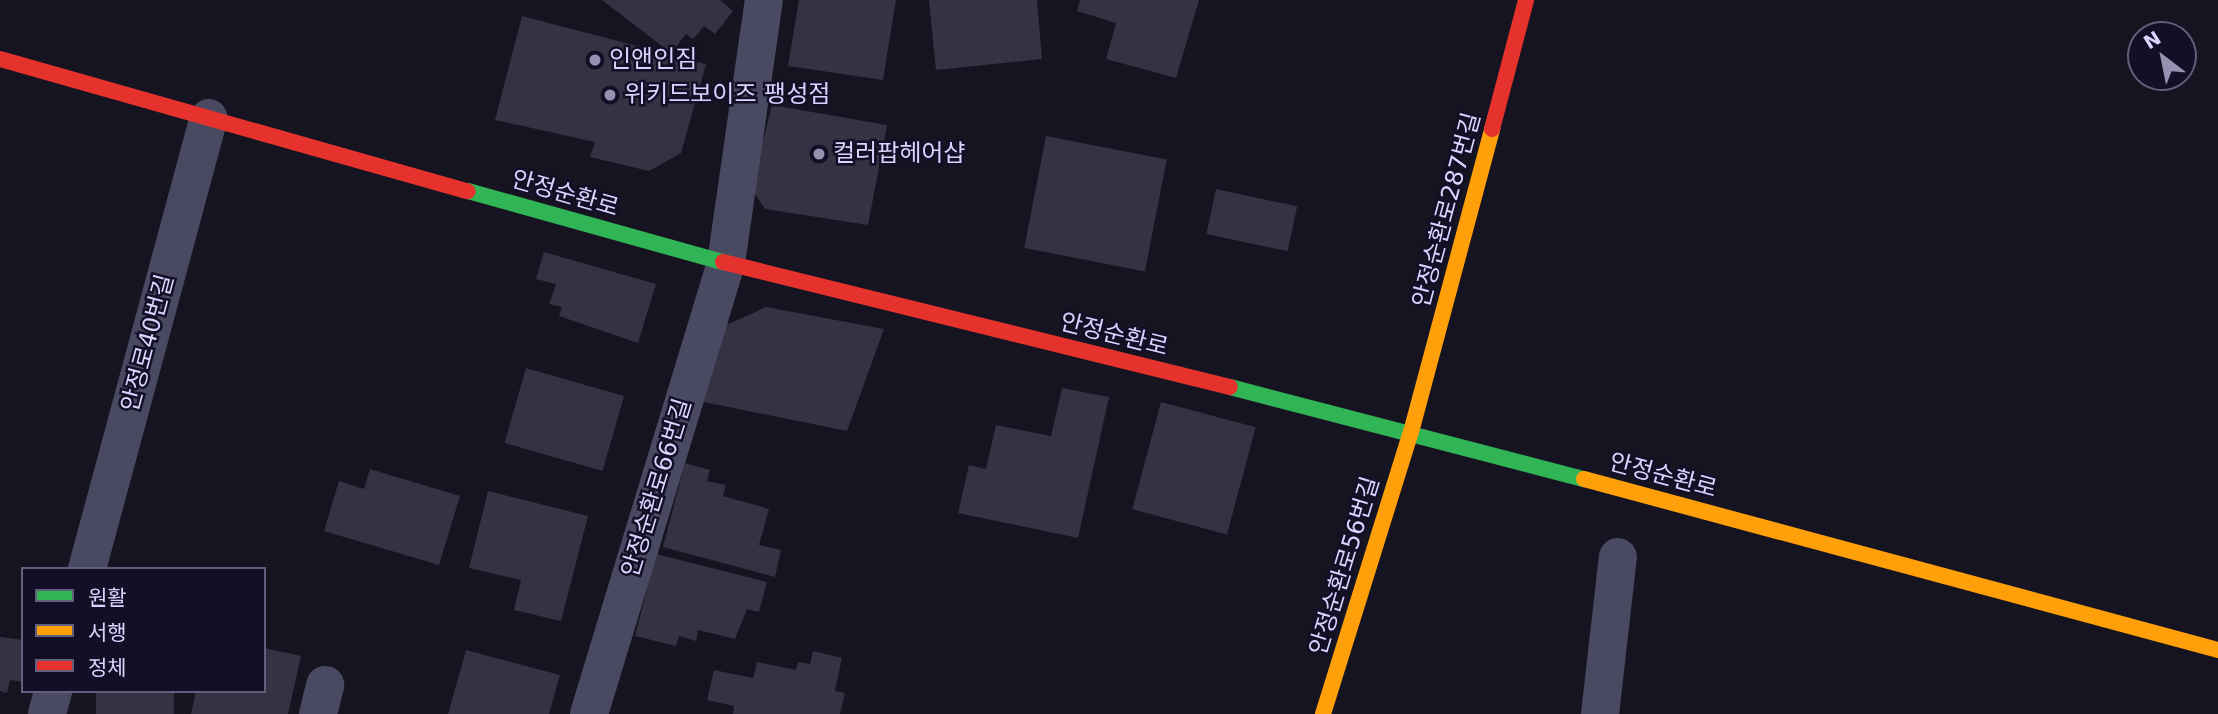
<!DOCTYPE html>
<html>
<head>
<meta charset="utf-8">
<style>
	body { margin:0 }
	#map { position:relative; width:2218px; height:714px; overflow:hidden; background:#161421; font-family:"DejaVu Sans","Noto Sans KR",sans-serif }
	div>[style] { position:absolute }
	.building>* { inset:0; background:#343243; transform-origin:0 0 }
	.street>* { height:38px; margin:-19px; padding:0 19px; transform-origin:19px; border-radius:19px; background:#4a4962 }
	.fast>* { height:16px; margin:-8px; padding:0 8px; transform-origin:8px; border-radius:8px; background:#30b455 }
	.slow>* { height:16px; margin:-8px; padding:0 8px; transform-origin:8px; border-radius:8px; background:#ff9f0a }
	.jam>* { height:16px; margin:-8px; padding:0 8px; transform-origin:8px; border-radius:8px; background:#e5322d }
	.dots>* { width:19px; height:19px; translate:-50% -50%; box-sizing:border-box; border:4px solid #130f26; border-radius:50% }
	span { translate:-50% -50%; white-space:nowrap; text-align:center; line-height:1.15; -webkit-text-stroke:5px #130f26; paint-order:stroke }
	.poi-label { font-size:24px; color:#d9d4ff }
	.left { translate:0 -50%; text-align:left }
	.street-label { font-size:24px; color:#d9d4ff }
	.legend { position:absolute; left:21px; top:567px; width:245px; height:126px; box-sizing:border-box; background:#130f26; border:2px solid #625e7d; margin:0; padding:9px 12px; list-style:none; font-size:21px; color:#d9d4ff }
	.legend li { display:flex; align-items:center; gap:14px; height:35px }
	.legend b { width:35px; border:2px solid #625e7d }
	.north { position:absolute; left:2127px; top:21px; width:70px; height:70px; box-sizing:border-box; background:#130f26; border:2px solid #625e7d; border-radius:50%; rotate:328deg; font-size:19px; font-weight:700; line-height:28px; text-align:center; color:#d9d4ff }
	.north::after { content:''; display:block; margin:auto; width:24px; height:32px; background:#9591b1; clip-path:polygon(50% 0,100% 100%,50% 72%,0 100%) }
</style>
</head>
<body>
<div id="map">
	<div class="building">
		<i style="clip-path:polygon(602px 0,720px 0,733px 11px,715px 34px,704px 26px,693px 39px,686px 34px,671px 53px)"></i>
		<i style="clip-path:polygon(799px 0,896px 0,883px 80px,788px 66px)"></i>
		<i style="clip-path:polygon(929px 0,1037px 0,1042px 59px,936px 70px)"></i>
		<i style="clip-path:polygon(1080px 0,1199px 0,1176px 78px,1106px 59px,1116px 23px,1077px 11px)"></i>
		<i style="clip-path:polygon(522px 16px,706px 64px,681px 153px,649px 171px,590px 157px,595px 142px,495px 120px)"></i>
		<i style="clip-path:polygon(772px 105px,887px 125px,868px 225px,765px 209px,751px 188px)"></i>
		<i style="left:1046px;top:136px;width:123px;height:114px;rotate:11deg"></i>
		<i style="left:1216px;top:189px;width:83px;height:46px;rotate:12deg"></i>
		<i style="clip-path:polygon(544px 252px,656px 284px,638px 343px,559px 316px,562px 307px,549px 304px,556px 284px,536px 279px)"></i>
		<i style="clip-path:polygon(766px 307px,884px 329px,847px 431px,694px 400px,713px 331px)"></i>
		<i style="left:526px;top:368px;width:102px;height:78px;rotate:16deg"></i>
		<i style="clip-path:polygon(1062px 388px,1109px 397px,1078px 538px,958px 513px,969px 465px,986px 469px,996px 425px,1051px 436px)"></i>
		<i style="left:1161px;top:402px;width:98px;height:111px;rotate:15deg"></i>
		<i style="clip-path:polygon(685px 463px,710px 470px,707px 481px,726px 485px,723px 496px,769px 509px,759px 545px,781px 550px,775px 577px,663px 547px)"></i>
		<i style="clip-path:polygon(370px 469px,460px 496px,439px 565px,324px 531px,339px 481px,364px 489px)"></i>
		<i style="clip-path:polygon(488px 491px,588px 516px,561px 621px,514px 610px,521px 580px,469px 568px)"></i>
		<i style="clip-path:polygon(656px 554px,767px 582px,759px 612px,747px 609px,735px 639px,698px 630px,696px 641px,679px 636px,676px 646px,635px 636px)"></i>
		<i style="clip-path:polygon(0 637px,23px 640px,23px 682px,10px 680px,7px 693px,0 691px)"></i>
		<i style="clip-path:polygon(264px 648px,301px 656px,288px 714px,191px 714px,196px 691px,264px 691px)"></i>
		<i style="clip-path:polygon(466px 650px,560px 675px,549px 714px,448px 714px)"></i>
		<i style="clip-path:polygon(813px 651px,842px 658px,835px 691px,845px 693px,840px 714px,733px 714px,734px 706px,707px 700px,714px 670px,753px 678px,757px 662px,796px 670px,798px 662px,810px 664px)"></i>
		<i style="left:96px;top:691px;width:78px;height:23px"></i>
	</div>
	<div class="street">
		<i style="left:87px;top:569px;width:467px;rotate:-74.9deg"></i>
		<i style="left:47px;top:714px;width:24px;rotate:-75deg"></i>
		<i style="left:318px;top:714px;width:30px;rotate:-76deg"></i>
		<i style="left:589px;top:714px;width:471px;rotate:-73.1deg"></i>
		<i style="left:726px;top:263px;width:266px;rotate:-81.8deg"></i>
		<i style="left:1600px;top:714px;width:158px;rotate:-83.5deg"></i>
	</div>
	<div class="fast">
		<i style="left:468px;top:191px;width:265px;rotate:15.6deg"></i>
		<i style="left:1230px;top:387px;width:366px;rotate:14.6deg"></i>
	</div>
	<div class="slow">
		<i style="left:1584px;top:479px;width:657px;rotate:15.09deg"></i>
		<i style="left:1323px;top:714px;width:295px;rotate:-72.7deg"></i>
		<i style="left:1411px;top:432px;width:314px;rotate:-75deg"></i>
	</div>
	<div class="jam">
		<i style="left:0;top:59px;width:486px;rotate:15.8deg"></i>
		<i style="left:1492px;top:129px;width:133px;rotate:-75.2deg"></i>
		<i style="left:723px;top:262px;width:522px;rotate:13.85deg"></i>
	</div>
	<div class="dots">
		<i style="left:595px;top:60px;background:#9591b1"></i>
		<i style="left:610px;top:95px;background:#9591b1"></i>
		<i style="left:819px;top:154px;background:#9591b1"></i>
	</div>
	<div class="poi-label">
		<span class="left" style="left:609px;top:60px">인앤인짐</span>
		<span class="left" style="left:624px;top:95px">위키드보이즈 팽성점</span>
		<span class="left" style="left:833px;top:154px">컬러팝헤어샵</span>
	</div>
	<div class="street-label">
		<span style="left:565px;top:194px;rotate:16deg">안정순환로</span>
		<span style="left:1447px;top:210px;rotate:-75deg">안정순환로287번길</span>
		<span style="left:1114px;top:335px;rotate:14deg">안정순환로</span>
		<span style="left:148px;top:343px;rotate:-75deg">안정로40번길</span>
		<span style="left:1663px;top:476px;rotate:15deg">안정순환로</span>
		<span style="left:657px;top:488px;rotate:-73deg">안정순환로66번길</span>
		<span style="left:1345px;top:566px;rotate:-73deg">안정순환로56번길</span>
	</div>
	<ul class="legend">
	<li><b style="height:9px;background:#30b455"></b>원활</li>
	<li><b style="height:9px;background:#ff9f0a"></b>서행</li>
	<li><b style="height:9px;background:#e5322d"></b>정체</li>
	</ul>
	<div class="north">N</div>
</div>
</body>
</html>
